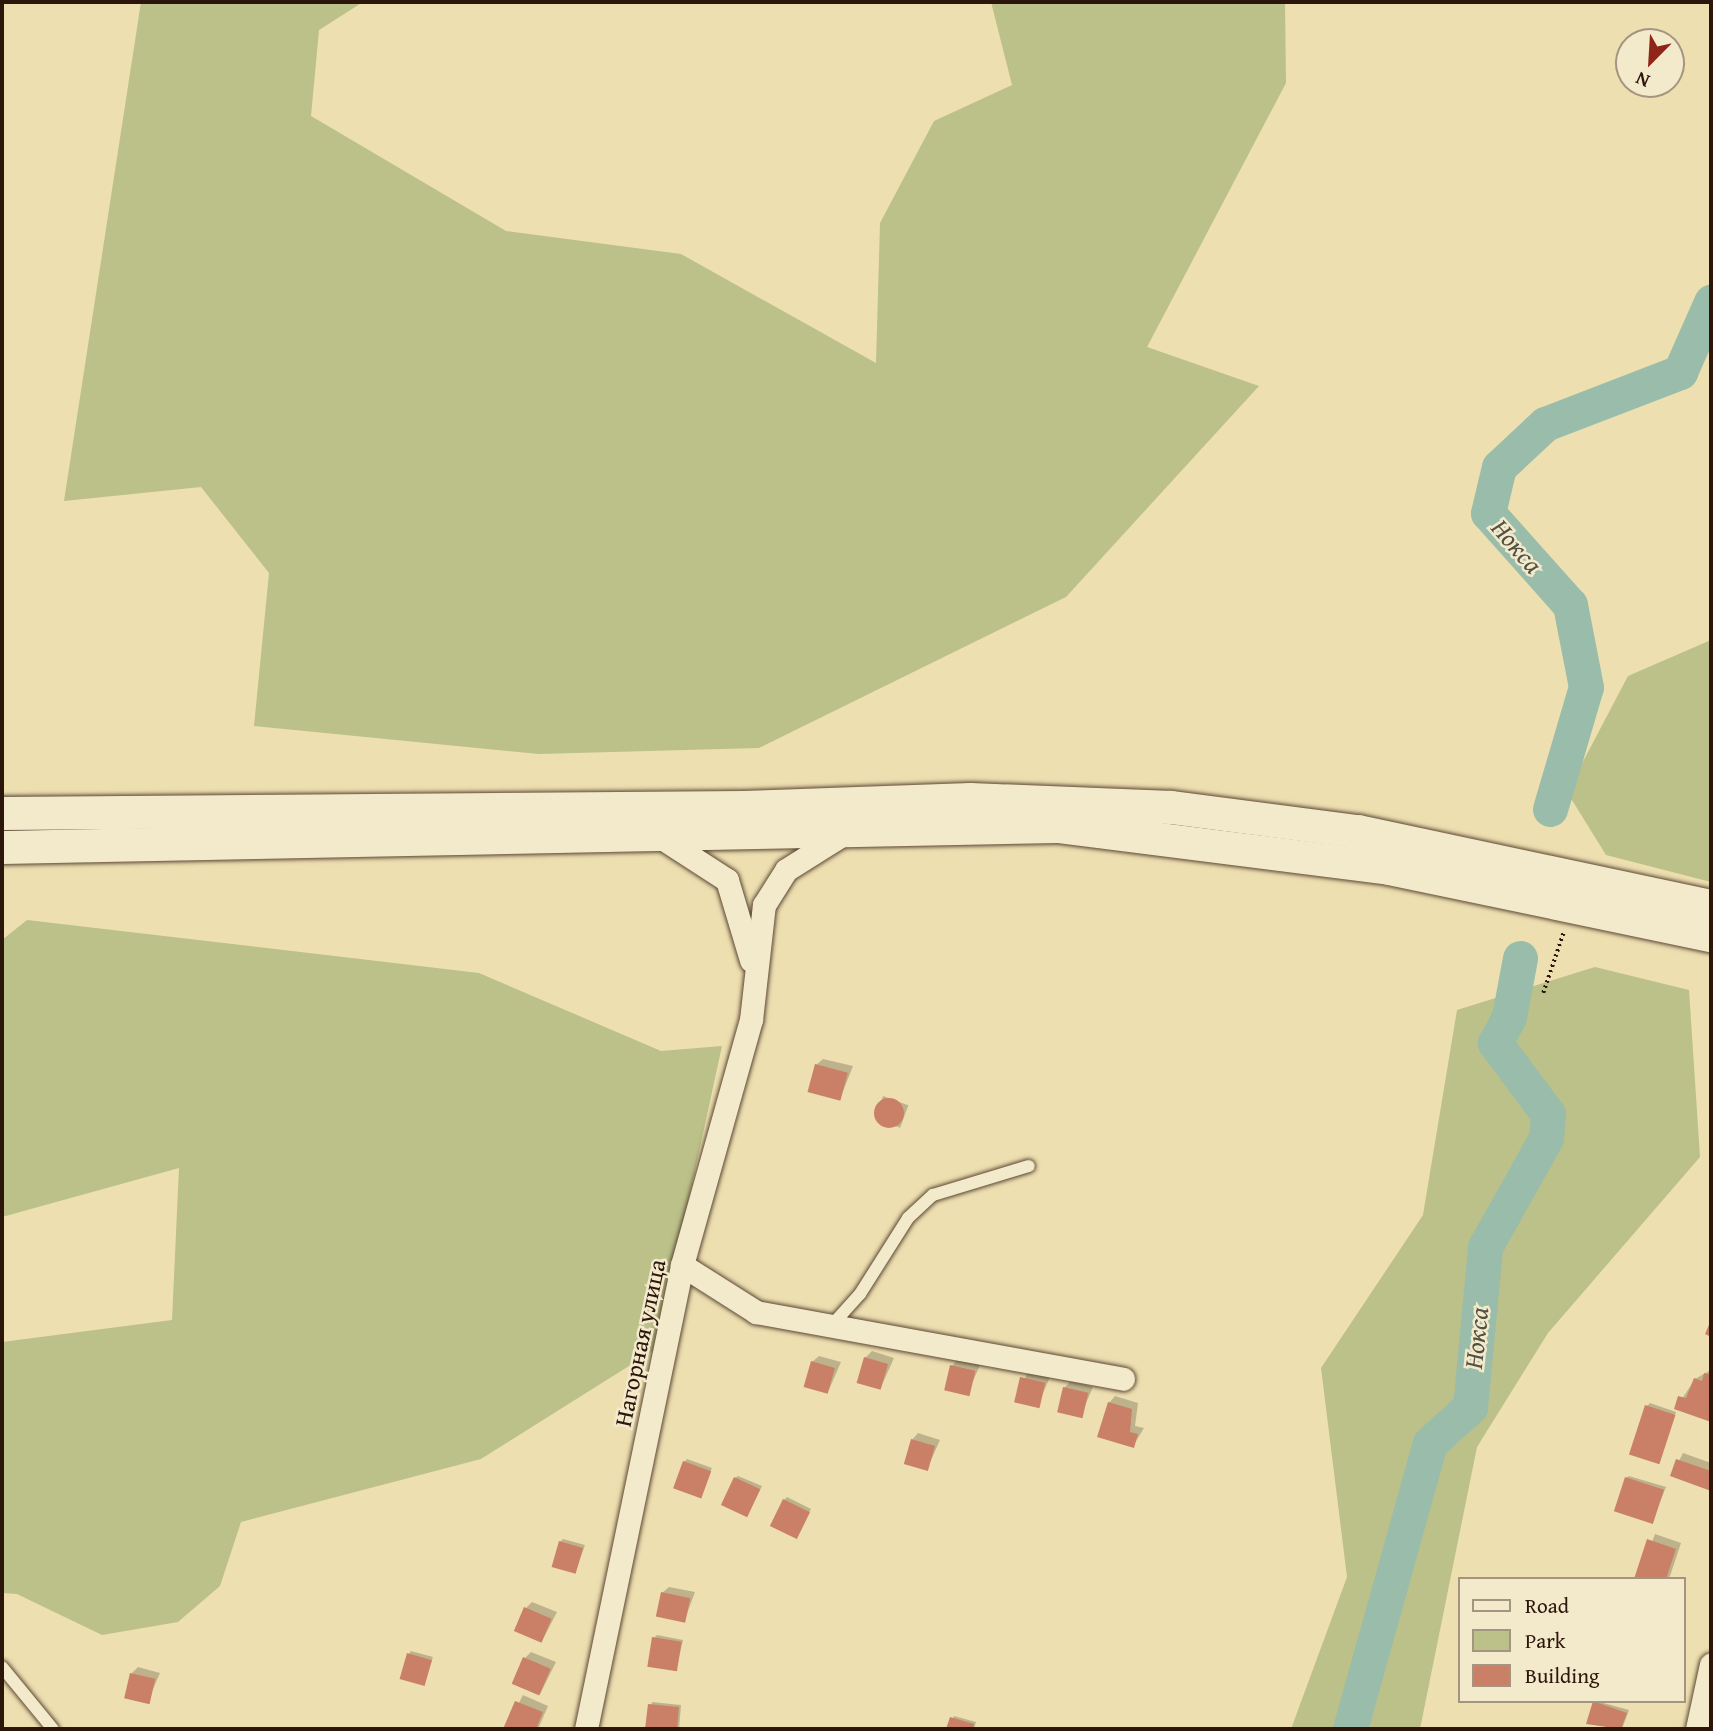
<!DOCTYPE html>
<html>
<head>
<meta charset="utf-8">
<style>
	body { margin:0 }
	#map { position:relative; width:1713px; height:1731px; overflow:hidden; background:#eddfb0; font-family:"Gentium Book Plus",serif }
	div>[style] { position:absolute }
	.green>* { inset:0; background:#bbc189 }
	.shadow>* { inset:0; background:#0003; transform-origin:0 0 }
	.river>* { height:35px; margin:-17.5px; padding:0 17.5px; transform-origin:17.5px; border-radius:17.5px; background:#99bdaa }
	.building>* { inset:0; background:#c98067; transform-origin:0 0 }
	.round { border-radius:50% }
	.path>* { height:3.5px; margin-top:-1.75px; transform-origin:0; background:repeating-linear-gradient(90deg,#2c160c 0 2px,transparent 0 5.5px) }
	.roads { filter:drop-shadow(0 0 2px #5c4835) drop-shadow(0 0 2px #5c4835) }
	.service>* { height:12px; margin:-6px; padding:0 6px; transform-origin:6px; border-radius:6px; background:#f3eacc }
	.minor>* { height:23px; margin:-11.5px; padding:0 11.5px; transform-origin:11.5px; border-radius:11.5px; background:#f3eacc }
	.secondary>* { height:33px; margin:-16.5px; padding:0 16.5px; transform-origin:16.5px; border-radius:16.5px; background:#f3eacc }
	span { translate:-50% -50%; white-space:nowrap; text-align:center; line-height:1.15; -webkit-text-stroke:5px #f3eacc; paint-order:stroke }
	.street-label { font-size:24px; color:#2c160c }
	.water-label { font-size:26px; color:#525043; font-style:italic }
	.frame { position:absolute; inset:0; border:4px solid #2c160c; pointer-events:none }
	.legend { position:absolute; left:1458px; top:1577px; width:228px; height:126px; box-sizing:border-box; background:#f3eacc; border:2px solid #a3957f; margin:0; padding:9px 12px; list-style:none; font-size:21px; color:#2c160c }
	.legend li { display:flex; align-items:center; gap:14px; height:35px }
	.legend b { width:35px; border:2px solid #a3957f }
	.north { position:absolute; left:1615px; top:28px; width:70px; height:70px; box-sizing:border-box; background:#f3eacc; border:2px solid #a3957f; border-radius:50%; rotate:204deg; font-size:19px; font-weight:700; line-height:28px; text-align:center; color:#2c160c }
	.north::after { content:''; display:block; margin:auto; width:24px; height:32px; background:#8f2418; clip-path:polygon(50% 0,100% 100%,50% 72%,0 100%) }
</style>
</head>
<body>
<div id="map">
	<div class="green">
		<i style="clip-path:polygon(141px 2px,363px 2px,319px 30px,311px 116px,506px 231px,681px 254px,876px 363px,880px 223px,934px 121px,1012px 85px,991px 2px,1285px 2px,1286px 83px,1147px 347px,1259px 386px,1066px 597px,759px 748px,539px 754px,254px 726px,269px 573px,201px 487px,64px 501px)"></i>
		<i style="clip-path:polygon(1711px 640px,1711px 882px,1606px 855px,1567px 792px,1628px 676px)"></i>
		<i style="clip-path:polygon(27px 920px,479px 973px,661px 1051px,722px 1046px,656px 1349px,481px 1459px,241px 1522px,220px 1586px,178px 1622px,102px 1635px,17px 1594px,2px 1593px,2px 1342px,172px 1320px,179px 1168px,2px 1217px,2px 940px)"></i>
		<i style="clip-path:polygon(1595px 967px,1689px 990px,1700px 1157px,1548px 1333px,1477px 1447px,1420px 1729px,1291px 1729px,1347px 1577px,1321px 1368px,1423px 1215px,1457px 1010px)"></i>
	</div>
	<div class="shadow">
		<i style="clip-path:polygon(823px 1059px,853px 1066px,840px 1099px,816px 1065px)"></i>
		<i style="left:883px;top:1096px;width:27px;height:24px;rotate:20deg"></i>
		<i style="clip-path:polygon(872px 1351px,894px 1358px,881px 1387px,865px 1358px)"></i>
		<i style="clip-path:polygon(819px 1356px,841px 1362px,828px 1392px,812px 1362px)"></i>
		<i style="clip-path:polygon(958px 1359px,980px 1365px,967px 1395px,952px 1366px)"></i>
		<i style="clip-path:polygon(1028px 1371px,1050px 1377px,1037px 1407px,1016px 1401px)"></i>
		<i style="clip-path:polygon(1709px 1371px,1711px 1420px,1676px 1408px,1695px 1379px)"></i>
		<i style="clip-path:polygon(1071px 1381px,1093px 1387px,1080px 1417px,1064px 1388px)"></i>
		<i style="clip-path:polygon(1115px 1396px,1138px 1403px,1135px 1426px,1144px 1428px,1133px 1446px,1109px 1403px)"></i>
		<i style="clip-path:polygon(1650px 1403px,1676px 1412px,1658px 1462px,1647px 1406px)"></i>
		<i style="clip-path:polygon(918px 1433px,940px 1440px,927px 1469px,912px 1440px)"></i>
		<i style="clip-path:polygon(1683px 1453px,1711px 1463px,1711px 1489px,1672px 1475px)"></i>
		<i style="clip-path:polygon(687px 1459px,712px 1468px,700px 1496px,684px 1462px)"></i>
		<i style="clip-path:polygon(738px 1476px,762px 1486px,748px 1514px,735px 1478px)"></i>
		<i style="clip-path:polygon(1629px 1476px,1666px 1487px,1652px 1522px,1626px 1478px)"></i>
		<i style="clip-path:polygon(787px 1497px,811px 1509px,799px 1534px,784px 1500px)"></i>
		<i style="clip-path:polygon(1655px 1534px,1681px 1543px,1669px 1579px,1638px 1579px)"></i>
		<i style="clip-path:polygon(563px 1539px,585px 1545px,576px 1571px,560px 1542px)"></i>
		<i style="clip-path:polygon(669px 1587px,695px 1592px,685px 1619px,662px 1593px)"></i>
		<i style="clip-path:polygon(532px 1602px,557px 1612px,542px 1641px,526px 1608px)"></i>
		<i style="clip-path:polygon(657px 1635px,683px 1640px,676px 1670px,654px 1638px)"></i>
		<i style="clip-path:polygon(411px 1651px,433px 1657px,424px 1683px,409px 1654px)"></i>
		<i style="clip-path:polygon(531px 1652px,556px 1662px,540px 1694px,525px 1658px)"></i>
		<i style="clip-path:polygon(138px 1667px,160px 1673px,147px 1703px,132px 1673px)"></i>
		<i style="clip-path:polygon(523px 1695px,548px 1706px,538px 1729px,506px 1728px)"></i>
		<i style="clip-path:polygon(1596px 1701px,1629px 1710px,1622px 1729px,1588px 1723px)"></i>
		<i style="clip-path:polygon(652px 1702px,681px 1705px,679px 1729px,647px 1729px)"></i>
		<i style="clip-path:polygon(954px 1716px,976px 1722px,974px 1729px,948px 1729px)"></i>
	</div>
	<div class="river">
		<i style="left:1550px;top:809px;width:127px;rotate:-73.6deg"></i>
		<i style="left:1586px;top:687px;width:84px;rotate:-101deg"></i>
		<i style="left:1570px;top:605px;width:123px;rotate:-131.7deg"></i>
		<i style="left:1488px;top:513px;width:47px;rotate:-76.6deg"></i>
		<i style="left:1499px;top:467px;width:63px;rotate:-43.1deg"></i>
		<i style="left:1545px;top:424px;width:145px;rotate:-21.1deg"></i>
		<i style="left:1680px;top:372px;width:77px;rotate:-66.1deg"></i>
		<i style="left:1350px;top:1729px;width:297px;rotate:-74.4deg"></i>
		<i style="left:1430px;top:1443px;width:54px;rotate:-42deg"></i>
		<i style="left:1470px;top:1407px;width:161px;rotate:-84.6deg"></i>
		<i style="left:1485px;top:1247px;width:125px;rotate:-60.8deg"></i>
		<i style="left:1546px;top:1138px;width:24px;rotate:-85deg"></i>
		<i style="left:1548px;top:1114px;width:89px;rotate:-126.7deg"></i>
		<i style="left:1495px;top:1043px;width:30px;rotate:-62deg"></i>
		<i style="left:1509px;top:1017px;width:60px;rotate:-79.4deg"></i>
	</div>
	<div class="building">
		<i style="left:815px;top:1064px;width:34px;height:29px;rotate:15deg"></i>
		<i class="round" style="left:874px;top:1098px;width:30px;height:30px"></i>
		<i style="clip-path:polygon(1711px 1320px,1711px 1337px,1705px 1334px)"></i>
		<i style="left:864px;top:1357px;width:25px;height:27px;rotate:16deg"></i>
		<i style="left:811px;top:1361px;width:25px;height:27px;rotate:16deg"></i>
		<i style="left:950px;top:1365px;width:26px;height:26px;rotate:13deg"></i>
		<i style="clip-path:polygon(1704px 1373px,1711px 1375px,1711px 1422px,1674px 1409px,1678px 1396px,1686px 1398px,1694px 1378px,1702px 1381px)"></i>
		<i style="left:1020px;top:1377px;width:26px;height:26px;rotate:13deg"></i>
		<i style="left:1063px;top:1387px;width:26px;height:26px;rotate:13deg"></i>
		<i style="clip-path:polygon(1108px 1402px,1132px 1409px,1130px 1432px,1138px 1434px,1134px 1448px,1097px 1437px)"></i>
		<i style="left:1645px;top:1405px;width:32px;height:52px;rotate:18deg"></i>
		<i style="left:911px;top:1439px;width:25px;height:26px;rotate:16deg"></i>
		<i style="clip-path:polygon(1676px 1459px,1711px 1471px,1711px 1491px,1670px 1476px)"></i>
		<i style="left:683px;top:1461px;width:30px;height:29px;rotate:20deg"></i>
		<i style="left:734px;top:1477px;width:29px;height:31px;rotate:25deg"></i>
		<i style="left:1625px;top:1477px;width:41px;height:36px;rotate:18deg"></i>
		<i style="left:783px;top:1499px;width:30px;height:30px;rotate:26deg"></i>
		<i style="clip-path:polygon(1647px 1539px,1676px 1549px,1666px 1579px,1634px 1579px)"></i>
		<i style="left:559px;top:1541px;width:25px;height:27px;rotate:16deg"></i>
		<i style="left:661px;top:1592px;width:30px;height:25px;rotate:12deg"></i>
		<i style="left:524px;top:1607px;width:30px;height:26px;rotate:23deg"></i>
		<i style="left:652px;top:1637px;width:30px;height:30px;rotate:9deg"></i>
		<i style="left:407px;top:1653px;width:26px;height:27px;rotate:16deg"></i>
		<i style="left:523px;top:1657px;width:30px;height:29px;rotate:23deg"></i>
		<i style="left:130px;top:1673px;width:26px;height:26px;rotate:13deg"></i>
		<i style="clip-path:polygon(515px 1701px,543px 1712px,536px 1729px,503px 1729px)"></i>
		<i style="clip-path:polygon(1593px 1701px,1627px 1713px,1621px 1729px,1586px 1724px)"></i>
		<i style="clip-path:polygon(648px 1704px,679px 1707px,677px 1729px,645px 1729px)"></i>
		<i style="clip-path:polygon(950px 1717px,974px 1724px,973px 1729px,946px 1729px)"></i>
	</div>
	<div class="path">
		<i style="left:1543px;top:993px;width:65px;rotate:-71.3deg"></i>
	</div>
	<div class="roads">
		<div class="service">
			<i style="left:832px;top:1325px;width:42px;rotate:-47.9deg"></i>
			<i style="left:860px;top:1294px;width:90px;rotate:-57.7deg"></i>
			<i style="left:908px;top:1218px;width:34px;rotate:-43deg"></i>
			<i style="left:933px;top:1195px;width:100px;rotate:-16.8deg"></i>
			<i style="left:2px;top:1667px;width:80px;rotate:50.6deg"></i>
		</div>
		<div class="minor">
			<i style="left:659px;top:836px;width:81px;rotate:32.9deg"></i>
			<i style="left:727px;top:880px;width:84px;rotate:73.3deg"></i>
			<i style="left:682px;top:1265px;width:88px;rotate:32.4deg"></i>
			<i style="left:756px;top:1312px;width:373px;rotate:10.3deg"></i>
			<i style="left:586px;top:1729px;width:474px;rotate:-78.3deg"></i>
			<i style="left:682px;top:1265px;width:255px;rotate:-74.3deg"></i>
			<i style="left:751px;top:1020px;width:116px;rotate:-83.6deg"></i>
			<i style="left:764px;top:905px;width:41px;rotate:-57.8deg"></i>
			<i style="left:786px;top:870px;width:70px;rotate:-32.1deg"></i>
			<i style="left:1697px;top:1729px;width:66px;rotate:-77.8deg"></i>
		</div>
		<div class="secondary">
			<i style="left:2px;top:813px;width:742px;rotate:-0.46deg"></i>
			<i style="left:744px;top:807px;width:226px;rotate:-2deg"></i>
			<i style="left:970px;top:799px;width:201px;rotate:2.3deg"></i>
			<i style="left:1171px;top:807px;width:188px;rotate:7.4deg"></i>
			<i style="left:1357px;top:831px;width:362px;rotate:12deg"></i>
			<i style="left:2px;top:847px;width:1055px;rotate:-1.14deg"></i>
			<i style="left:1057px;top:826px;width:335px;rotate:7.2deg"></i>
			<i style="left:1389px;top:868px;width:329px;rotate:11.8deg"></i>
		</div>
	</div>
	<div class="street-label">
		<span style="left:640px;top:1343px;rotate:-78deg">Нагорная улица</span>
	</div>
	<div class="water-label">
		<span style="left:1517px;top:546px;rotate:49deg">Нокса</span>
		<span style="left:1476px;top:1338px;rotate:-84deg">Нокса</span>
	</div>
	<div class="frame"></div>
	<ul class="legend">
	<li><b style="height:9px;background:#f3eacc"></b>Road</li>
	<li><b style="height:19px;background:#bbc189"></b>Park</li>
	<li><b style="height:19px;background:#c98067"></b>Building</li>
	</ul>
	<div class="north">N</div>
</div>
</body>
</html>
